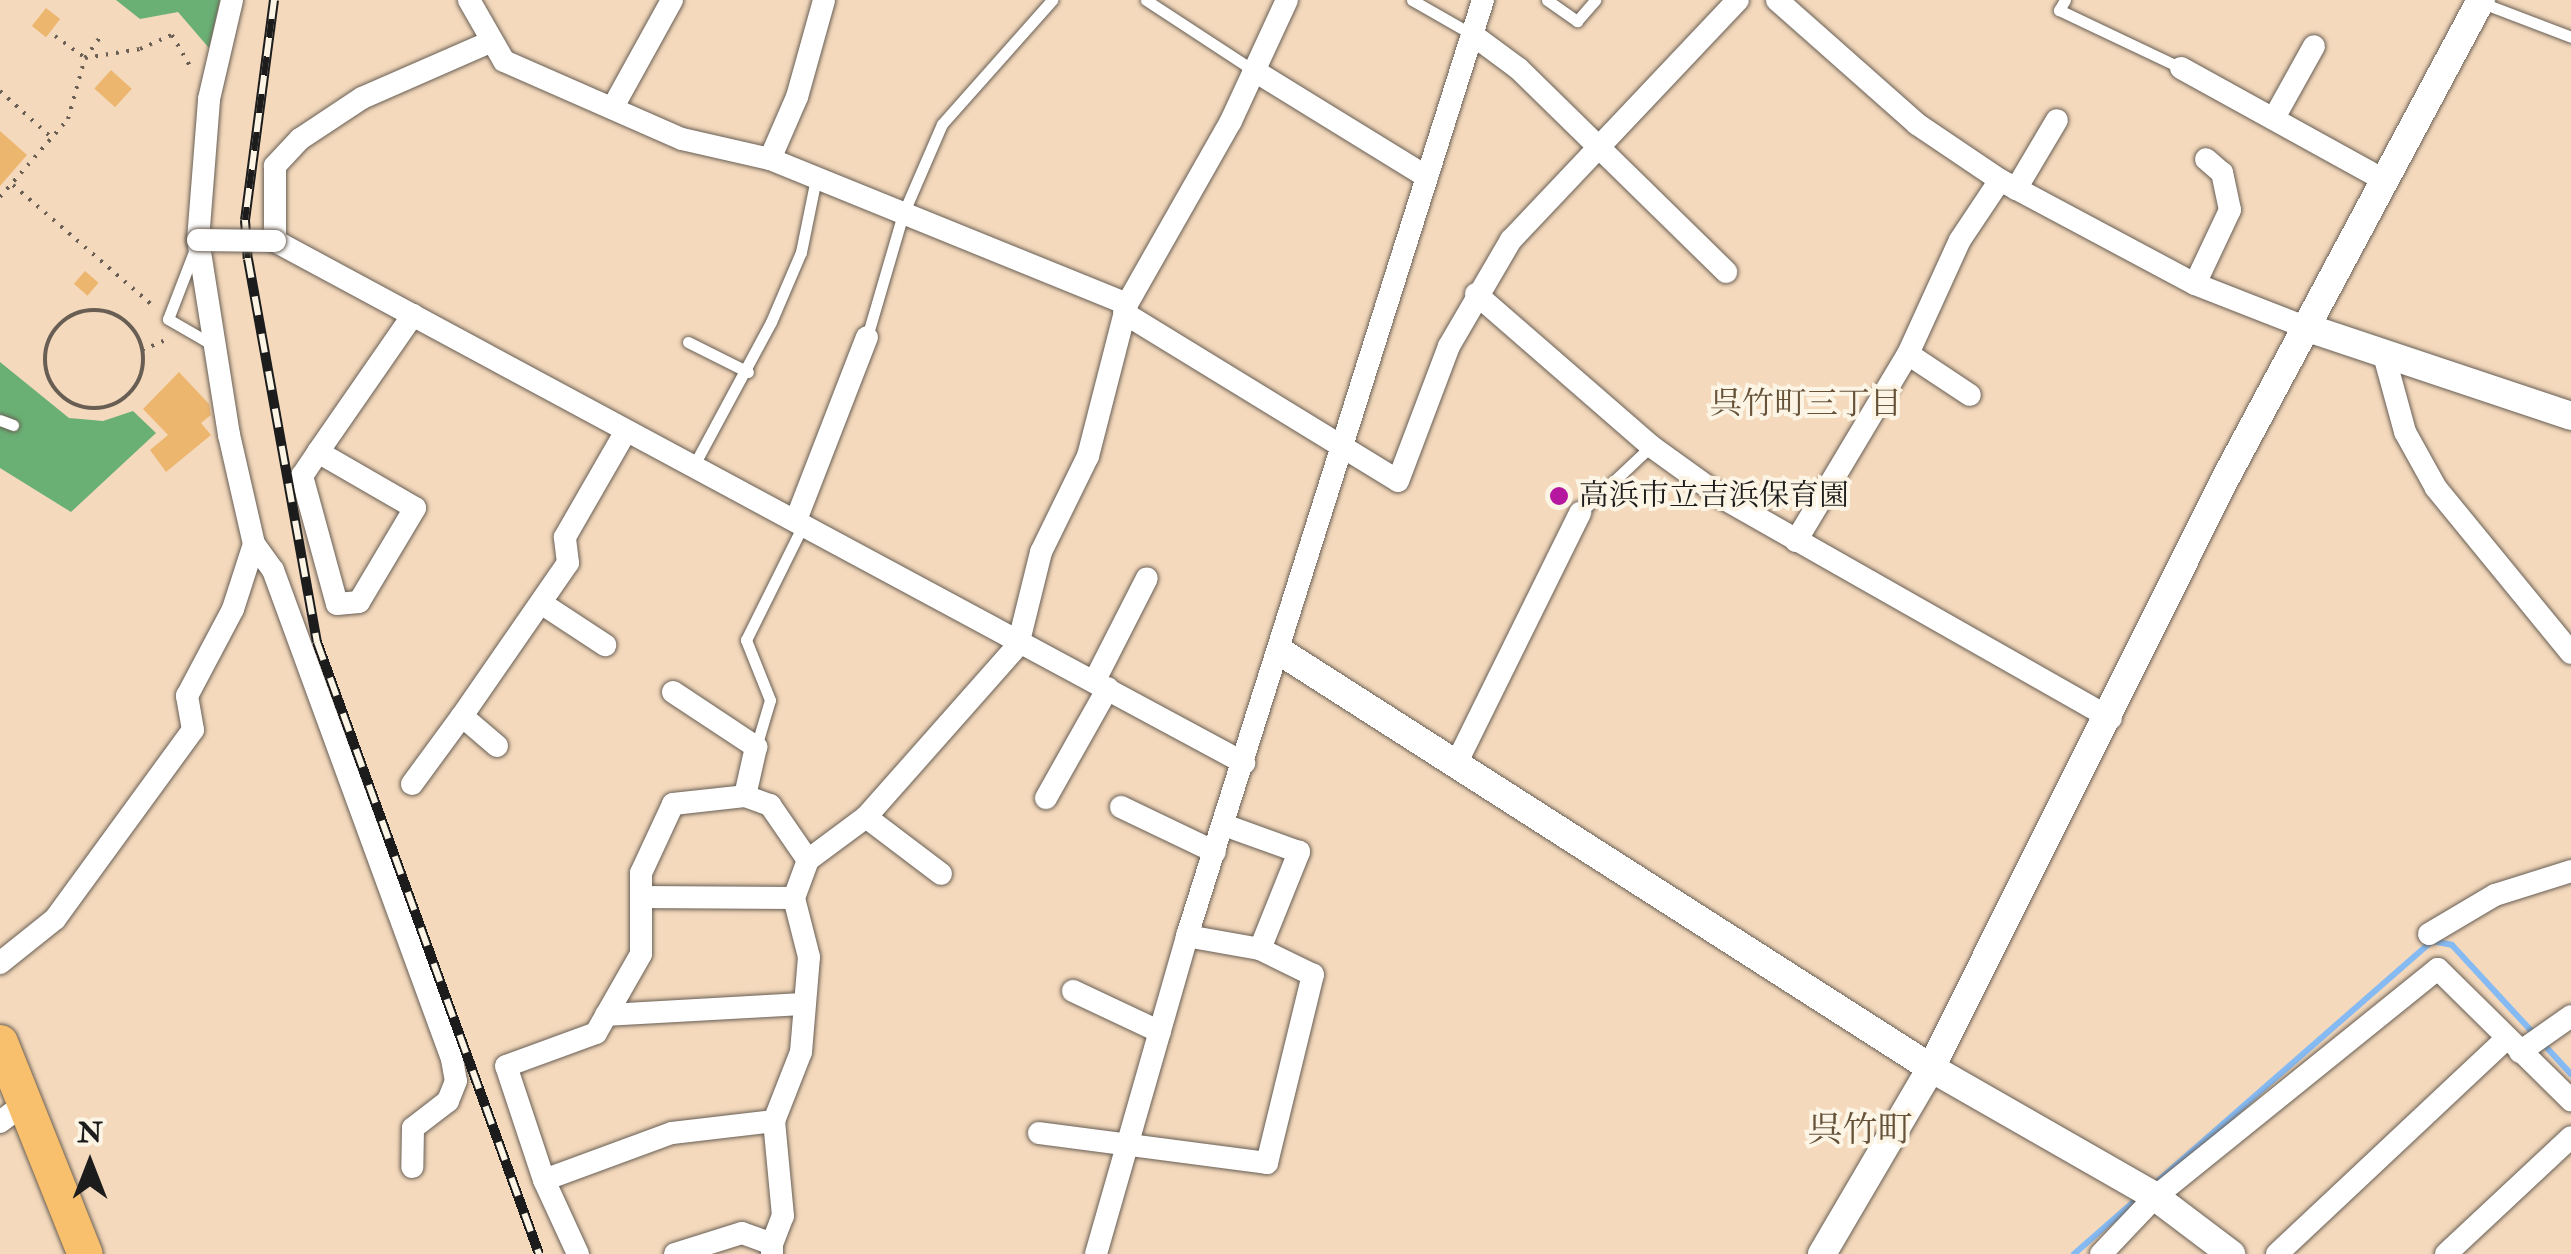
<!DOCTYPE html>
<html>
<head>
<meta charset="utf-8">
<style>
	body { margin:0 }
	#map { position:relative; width:2571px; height:1254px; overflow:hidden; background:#f4d9bc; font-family:"IM FELL Double Pica","Noto Serif JP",serif }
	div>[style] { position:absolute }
	.forest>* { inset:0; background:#6ab074 }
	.stream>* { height:6px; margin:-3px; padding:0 3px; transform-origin:3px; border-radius:3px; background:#85baf3 }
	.building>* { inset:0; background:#edb66f; transform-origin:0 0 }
	.path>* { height:4px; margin-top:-2px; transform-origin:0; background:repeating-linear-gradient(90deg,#685e54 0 2.5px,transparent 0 10.5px) }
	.path>.ring { margin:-2px; padding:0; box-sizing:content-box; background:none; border:4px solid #685e54; border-radius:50% }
	.roads { filter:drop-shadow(0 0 2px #685e54) drop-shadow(0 0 2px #685e54) }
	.service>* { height:11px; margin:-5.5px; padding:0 5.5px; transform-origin:5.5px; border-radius:5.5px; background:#fff }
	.minor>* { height:22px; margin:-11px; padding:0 11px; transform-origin:11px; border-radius:11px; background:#fff }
	.tertiary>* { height:28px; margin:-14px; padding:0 14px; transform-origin:14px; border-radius:14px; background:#fff }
	.primary>* { height:35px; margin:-17.5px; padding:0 17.5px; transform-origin:17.5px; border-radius:17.5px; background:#f8bf6c }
	.rail>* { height:10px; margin-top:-5px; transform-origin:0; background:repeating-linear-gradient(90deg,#fcf5e5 0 19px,#1c1c1c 0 38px); box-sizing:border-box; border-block:2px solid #1c1c1c }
	.bridges { filter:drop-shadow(0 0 2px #685e54) drop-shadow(0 0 2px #685e54) }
	.minor-bridge>* { height:22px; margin:-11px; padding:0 11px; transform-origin:11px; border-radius:11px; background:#fff }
	.dots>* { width:28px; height:28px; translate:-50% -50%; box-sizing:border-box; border:5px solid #fcf5e5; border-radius:50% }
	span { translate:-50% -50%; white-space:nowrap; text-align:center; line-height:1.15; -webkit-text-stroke:8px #fcf5e5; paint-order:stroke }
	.poi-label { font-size:30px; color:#1c1c1c }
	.left { translate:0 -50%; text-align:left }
	.neighbourhood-label { font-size:32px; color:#655239 }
	.quarter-label { font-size:35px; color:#655239 }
	.north { position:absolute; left:40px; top:1114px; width:100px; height:100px; -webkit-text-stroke:8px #fcf5e5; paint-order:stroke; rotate:0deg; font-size:28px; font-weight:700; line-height:40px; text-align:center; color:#1c1c1c }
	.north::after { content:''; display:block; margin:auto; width:35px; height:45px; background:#1c1c1c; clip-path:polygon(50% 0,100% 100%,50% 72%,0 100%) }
</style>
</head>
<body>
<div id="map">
	<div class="forest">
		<i style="clip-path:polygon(116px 0,220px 0,209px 48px,178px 12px,140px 19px)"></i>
		<i style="clip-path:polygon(0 362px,69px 418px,103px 421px,133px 411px,156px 433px,71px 512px,0 468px)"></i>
	</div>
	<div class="stream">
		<i style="left:2159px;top:1180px;width:363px;rotate:-41.2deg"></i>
		<i style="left:2432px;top:941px;width:20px;rotate:11deg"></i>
		<i style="left:2452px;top:945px;width:176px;rotate:47.3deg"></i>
		<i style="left:2074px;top:1254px;width:85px;rotate:-41.2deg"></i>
	</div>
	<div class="building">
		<i style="left:46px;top:8px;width:18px;height:23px;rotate:38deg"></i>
		<i style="left:111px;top:70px;width:28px;height:25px;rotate:42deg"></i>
		<i style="clip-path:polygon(0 131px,27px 155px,0 186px)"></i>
		<i style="left:85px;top:271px;width:18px;height:17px;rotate:41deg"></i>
		<i style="clip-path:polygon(179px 372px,209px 404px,211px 415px,201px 423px,211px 435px,166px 472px,150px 450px,168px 435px,143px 409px)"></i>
	</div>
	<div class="path">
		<i style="left:55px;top:36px;width:37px;rotate:36deg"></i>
		<i style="left:85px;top:58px;width:26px;rotate:-54deg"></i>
		<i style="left:0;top:91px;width:70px;rotate:42.1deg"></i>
		<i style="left:13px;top:185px;width:185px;rotate:40.8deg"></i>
		<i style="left:0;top:197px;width:103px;rotate:-48.9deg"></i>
		<i style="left:68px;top:119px;width:63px;rotate:-74.4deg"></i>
		<i style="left:85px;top:58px;width:56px;rotate:-9.3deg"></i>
		<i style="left:140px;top:49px;width:35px;rotate:-24deg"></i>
		<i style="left:172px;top:35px;width:39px;rotate:60deg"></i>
		<i class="ring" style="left:45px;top:310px;width:94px;height:94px"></i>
		<i style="left:142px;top:350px;width:28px;rotate:-23deg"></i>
	</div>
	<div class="roads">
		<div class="service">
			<i style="left:1146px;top:0;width:128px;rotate:33.2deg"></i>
			<i style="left:1412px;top:0;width:70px;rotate:29.8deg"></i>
			<i style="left:1547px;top:0;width:37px;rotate:35deg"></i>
			<i style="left:1577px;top:21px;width:28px;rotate:-49deg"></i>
			<i style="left:2065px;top:0;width:12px;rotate:121deg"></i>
			<i style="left:2059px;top:10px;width:135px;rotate:25.4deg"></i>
			<i style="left:2480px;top:2px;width:97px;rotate:21deg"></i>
			<i style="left:195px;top:249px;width:75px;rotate:111.1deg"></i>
			<i style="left:168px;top:319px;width:52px;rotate:30deg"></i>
			<i style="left:867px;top:337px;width:128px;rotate:-73.7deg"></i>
			<i style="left:903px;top:214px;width:98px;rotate:-66.6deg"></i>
			<i style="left:942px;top:124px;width:166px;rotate:-48.4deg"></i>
			<i style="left:688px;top:342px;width:67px;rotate:26.6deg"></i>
			<i style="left:0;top:420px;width:14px;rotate:21deg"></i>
			<i style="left:694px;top:465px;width:162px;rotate:-61.7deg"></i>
			<i style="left:771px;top:322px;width:76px;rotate:-66.8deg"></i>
			<i style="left:801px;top:252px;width:76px;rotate:-78.5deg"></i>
			<i style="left:1580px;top:513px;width:98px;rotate:-43.3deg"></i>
			<i style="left:756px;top:747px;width:49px;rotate:-73.4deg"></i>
			<i style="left:770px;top:700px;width:65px;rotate:-111.8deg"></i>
			<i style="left:746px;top:640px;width:128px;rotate:-63.6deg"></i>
		</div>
		<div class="minor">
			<i style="left:469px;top:0;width:70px;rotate:60.2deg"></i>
			<i style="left:504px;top:61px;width:194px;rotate:23.7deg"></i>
			<i style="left:682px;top:139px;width:90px;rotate:12.8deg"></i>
			<i style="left:770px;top:159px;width:385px;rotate:22.1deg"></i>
			<i style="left:1777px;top:0;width:187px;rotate:41.5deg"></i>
			<i style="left:1917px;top:124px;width:100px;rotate:34deg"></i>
			<i style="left:2000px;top:180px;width:221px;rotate:28.1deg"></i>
			<i style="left:2195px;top:284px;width:118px;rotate:21.4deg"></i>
			<i style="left:1473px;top:35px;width:57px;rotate:36.5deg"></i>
			<i style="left:1519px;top:69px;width:290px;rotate:44.4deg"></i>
			<i style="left:490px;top:42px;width:140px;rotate:156.4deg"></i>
			<i style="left:362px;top:98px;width:74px;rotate:146.5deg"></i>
			<i style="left:300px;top:139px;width:37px;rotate:133deg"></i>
			<i style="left:275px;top:166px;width:75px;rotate:90deg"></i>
			<i style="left:275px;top:241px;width:1101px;rotate:28.31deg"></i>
			<i style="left:2181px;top:68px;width:230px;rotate:28.9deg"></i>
			<i style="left:1253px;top:70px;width:204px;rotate:31.6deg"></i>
			<i style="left:613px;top:107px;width:122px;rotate:-61.1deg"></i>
			<i style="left:2274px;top:118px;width:82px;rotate:-60.9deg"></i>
			<i style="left:770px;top:159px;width:68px;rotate:-66.5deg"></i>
			<i style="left:797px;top:97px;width:101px;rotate:-74.4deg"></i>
			<i style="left:2016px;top:189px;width:80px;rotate:-59.3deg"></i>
			<i style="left:2195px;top:284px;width:82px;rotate:-64.7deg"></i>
			<i style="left:2230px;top:210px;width:38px;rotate:-102deg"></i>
			<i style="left:2222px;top:173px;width:21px;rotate:-139deg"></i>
			<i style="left:1476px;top:294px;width:232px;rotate:41deg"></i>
			<i style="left:1651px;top:446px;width:89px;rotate:35.8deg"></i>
			<i style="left:1723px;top:498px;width:446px;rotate:29.6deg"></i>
			<i style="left:1124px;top:313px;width:321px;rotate:31.5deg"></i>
			<i style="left:1398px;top:481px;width:144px;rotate:-69.3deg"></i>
			<i style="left:1449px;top:346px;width:123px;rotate:-59.7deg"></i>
			<i style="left:1511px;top:240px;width:330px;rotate:-46.6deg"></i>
			<i style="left:1908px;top:354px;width:74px;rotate:33.5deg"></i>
			<i style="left:2384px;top:355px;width:80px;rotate:74.7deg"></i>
			<i style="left:2405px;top:432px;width:64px;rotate:61deg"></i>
			<i style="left:2436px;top:488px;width:213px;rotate:50.7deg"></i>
			<i style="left:318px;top:452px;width:112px;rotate:30deg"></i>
			<i style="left:415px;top:508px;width:109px;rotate:120.8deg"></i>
			<i style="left:359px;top:602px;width:22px;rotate:175deg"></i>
			<i style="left:337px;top:604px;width:133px;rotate:-105.3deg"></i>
			<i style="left:302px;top:476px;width:29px;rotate:-56deg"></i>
			<i style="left:318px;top:452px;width:167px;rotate:-55.3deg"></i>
			<i style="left:796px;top:520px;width:196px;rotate:-68.8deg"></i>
			<i style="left:1796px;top:541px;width:218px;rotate:-59.1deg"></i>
			<i style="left:1908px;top:354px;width:125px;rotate:-65.5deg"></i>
			<i style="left:1960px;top:240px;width:72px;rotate:-56.3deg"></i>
			<i style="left:254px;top:544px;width:32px;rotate:54deg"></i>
			<i style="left:273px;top:570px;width:521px;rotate:69.89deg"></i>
			<i style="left:452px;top:1059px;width:22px;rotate:80deg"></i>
			<i style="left:456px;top:1081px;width:22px;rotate:112deg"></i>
			<i style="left:448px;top:1101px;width:44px;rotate:142.4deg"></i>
			<i style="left:413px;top:1128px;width:39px;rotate:91deg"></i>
			<i style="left:541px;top:603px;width:77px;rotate:33.3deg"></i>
			<i style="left:1095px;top:680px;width:114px;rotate:-63deg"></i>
			<i style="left:673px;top:692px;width:100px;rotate:33.5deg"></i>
			<i style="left:756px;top:747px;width:50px;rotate:102.7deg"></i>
			<i style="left:462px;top:716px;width:186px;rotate:-55.3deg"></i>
			<i style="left:568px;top:563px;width:26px;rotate:-97deg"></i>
			<i style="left:565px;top:537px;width:122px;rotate:-60.1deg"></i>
			<i style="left:1457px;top:762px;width:278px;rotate:-63.7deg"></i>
			<i style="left:412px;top:784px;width:84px;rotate:-53.7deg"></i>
			<i style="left:462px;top:716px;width:46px;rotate:40.6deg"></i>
			<i style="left:1046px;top:798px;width:126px;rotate:-60.6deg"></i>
			<i style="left:1121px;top:807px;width:104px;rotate:25.6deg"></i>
			<i style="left:866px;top:817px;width:94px;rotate:37.2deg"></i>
			<i style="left:808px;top:860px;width:72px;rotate:-36.6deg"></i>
			<i style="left:866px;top:817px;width:230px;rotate:-48.5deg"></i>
			<i style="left:1018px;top:645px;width:96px;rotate:-76.1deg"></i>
			<i style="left:1041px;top:552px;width:107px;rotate:-63.9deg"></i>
			<i style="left:1088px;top:456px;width:157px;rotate:-75.6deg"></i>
			<i style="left:1127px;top:304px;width:210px;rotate:-60.4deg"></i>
			<i style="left:1231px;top:121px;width:133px;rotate:-65.2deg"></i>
			<i style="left:2429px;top:934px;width:77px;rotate:-30.6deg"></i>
			<i style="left:2495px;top:895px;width:80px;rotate:-17.5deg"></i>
			<i style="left:1187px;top:936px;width:74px;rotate:10.1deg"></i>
			<i style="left:0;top:963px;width:70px;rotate:-38.7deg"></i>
			<i style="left:55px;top:919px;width:234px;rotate:-53.9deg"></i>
			<i style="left:193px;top:730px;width:35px;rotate:-100deg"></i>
			<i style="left:187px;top:696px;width:98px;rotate:-62.1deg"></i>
			<i style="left:233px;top:609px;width:68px;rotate:-72.1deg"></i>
			<i style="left:254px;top:544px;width:112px;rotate:-102.9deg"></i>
			<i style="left:229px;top:435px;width:197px;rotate:-99deg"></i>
			<i style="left:198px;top:240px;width:141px;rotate:-85.5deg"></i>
			<i style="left:209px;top:99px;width:102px;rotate:-76.9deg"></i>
			<i style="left:1073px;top:991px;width:96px;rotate:25.2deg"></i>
			<i style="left:606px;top:1015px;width:199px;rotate:-3.2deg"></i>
			<i style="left:2520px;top:1052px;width:62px;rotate:-35.2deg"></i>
			<i style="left:0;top:1122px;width:30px;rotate:-37deg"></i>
			<i style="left:1039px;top:1133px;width:230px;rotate:7.5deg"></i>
			<i style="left:1267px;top:1163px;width:194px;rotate:-76.3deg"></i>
			<i style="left:1313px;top:975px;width:59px;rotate:-153.9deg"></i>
			<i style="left:1260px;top:949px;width:105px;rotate:-68.1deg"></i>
			<i style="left:1299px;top:852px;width:80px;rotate:-160.2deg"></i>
			<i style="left:544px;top:1180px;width:136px;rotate:-20.2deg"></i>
			<i style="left:672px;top:1133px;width:103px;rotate:-6.7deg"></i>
			<i style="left:774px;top:1121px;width:74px;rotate:-68.6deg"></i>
			<i style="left:801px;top:1052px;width:95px;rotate:-85.2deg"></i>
			<i style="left:809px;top:957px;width:61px;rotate:-104.3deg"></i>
			<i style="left:772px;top:1244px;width:30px;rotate:-69deg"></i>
			<i style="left:783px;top:1216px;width:95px;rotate:-95.4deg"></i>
			<i style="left:578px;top:1254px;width:81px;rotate:-114.7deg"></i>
			<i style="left:544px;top:1180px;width:120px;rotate:-108.4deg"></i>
			<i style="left:506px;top:1066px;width:96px;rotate:-20.1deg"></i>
			<i style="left:596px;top:1033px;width:91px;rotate:-60.3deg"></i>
			<i style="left:641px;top:954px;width:81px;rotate:-90deg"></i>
			<i style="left:641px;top:873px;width:76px;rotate:-65.1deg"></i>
			<i style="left:673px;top:804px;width:72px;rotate:-6.3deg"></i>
			<i style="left:745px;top:796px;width:27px;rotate:20deg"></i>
			<i style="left:770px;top:805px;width:67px;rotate:55.4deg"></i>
			<i style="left:808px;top:860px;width:40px;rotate:110.2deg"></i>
			<i style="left:794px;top:898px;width:153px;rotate:-179.6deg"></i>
			<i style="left:675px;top:1254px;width:70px;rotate:-17.4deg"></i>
			<i style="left:742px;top:1233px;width:32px;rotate:20deg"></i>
			<i style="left:772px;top:1244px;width:10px;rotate:90deg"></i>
			<i style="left:1096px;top:1254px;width:331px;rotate:-74deg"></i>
			<i style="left:1187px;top:936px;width:982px;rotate:-72.45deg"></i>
			<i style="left:2101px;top:1254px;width:79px;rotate:-46.5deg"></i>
			<i style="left:2155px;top:1197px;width:363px;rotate:-38.9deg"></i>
			<i style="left:2438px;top:969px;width:187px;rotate:44.6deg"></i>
			<i style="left:2277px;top:1254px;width:313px;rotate:-43.2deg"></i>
			<i style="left:2446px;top:1254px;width:171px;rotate:-43.1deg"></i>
		</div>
		<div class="tertiary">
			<i style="left:2305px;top:327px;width:280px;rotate:18.5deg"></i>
			<i style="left:1281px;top:652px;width:772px;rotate:32.62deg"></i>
			<i style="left:1931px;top:1068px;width:256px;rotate:29.8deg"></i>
			<i style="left:2153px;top:1195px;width:98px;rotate:37.1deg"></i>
			<i style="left:1822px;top:1254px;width:216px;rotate:-59.6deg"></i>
			<i style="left:1931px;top:1068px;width:658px;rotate:-63.47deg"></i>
			<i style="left:2225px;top:479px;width:543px;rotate:-61.88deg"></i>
		</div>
		<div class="primary">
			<i style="left:0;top:1042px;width:228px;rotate:68.2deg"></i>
		</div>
	</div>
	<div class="rail">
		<i style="left:274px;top:0;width:222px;rotate:97.5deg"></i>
		<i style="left:245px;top:220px;width:39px;rotate:86deg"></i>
		<i style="left:248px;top:259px;width:389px;rotate:79.8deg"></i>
		<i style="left:317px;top:642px;width:651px;rotate:70.06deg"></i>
	</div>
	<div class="bridges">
		<div class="minor-bridge">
			<i style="left:198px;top:240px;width:77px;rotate:0.7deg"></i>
		</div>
	</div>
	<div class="dots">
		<i style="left:1559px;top:496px;background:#b5179e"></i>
	</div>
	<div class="poi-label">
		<span class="left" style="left:1579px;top:496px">高浜市立吉浜保育園</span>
	</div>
	<div class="neighbourhood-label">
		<span style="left:1806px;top:404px">呉竹町三丁目</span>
	</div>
	<div class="quarter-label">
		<span style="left:1860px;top:1130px">呉竹町</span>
	</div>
	<div class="north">N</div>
</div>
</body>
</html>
